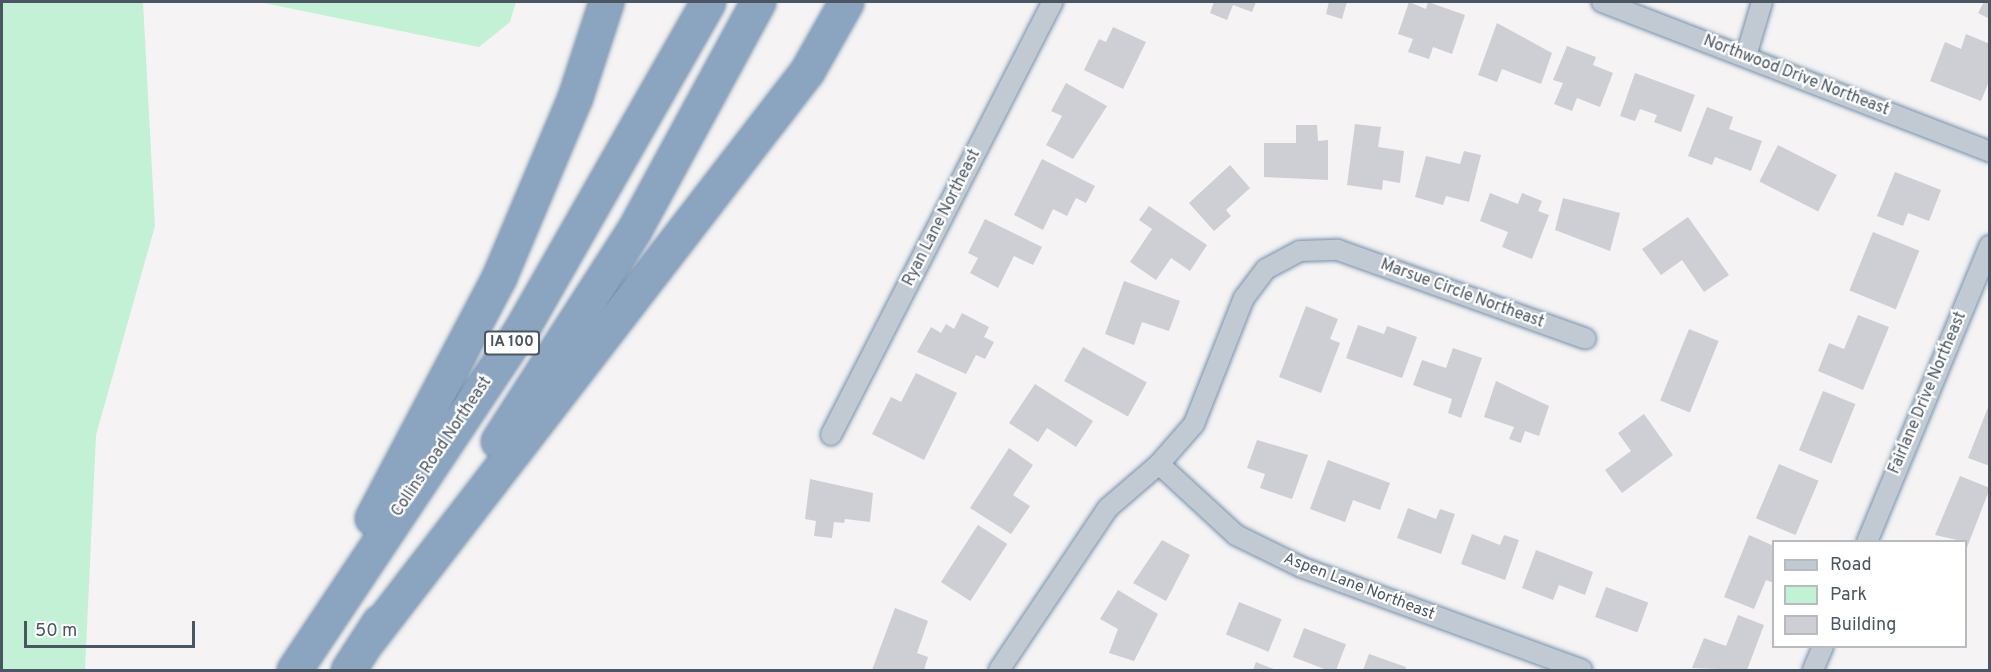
<!DOCTYPE html>
<html>
<head>
<meta charset="utf-8">
<style>
	body { margin:0 }
	#map { position:relative; width:1991px; height:672px; overflow:hidden; background:#f5f3f3; font-family:Overpass,sans-serif }
	div>[style] { position:absolute }
	.green>* { inset:0; background:#c3f1d5 }
	.building>* { inset:0; background:#cdcfd5; transform-origin:0 0 }
	.roads { filter:drop-shadow(0 0 2px #7690ad) drop-shadow(0 0 2px #7690ad) }
	.minor>* { height:20px; margin:-10px; padding:0 10px; transform-origin:10px; border-radius:10px; background:#c1cad2 }
	.motorway>* { height:33px; margin:-16.5px; padding:0 16.5px; transform-origin:16.5px; border-radius:16.5px; background:#8ba5c1 }
	span { translate:-50% -50%; white-space:nowrap; text-align:center; line-height:1.15; -webkit-text-stroke:4.5px #fff; paint-order:stroke }
	.shield-label span { padding:2px 4px; background:#fff; border:2px solid; border-radius:4px; -webkit-text-stroke-width:0 }
	.shield-label { font-size:15px; color:#4a5661; font-weight:700 }
	.street-label { font-size:16px; color:#4a5661 }
	.frame { position:absolute; inset:0; border:3px solid #4a5661; pointer-events:none }
	.legend { position:absolute; left:1772px; top:540px; width:195px; height:108px; box-sizing:border-box; background:#fff; border:2px solid #b7bbc0; margin:0; padding:8px 10px; list-style:none; font-size:18px; color:#4a5661 }
	.legend li { display:flex; align-items:center; gap:12px; height:30px }
	.legend b { width:30px; border:2px solid #b7bbc0 }
	.scale { position:absolute; left:24px; top:621px; width:171px; height:27px; box-sizing:border-box; border:3px solid #4a5661; border-top:0; padding-left:8px; font-size:18px; line-height:21px; white-space:nowrap; color:#4a5661; -webkit-text-stroke:4px #fff; paint-order:stroke }
</style>
</head>
<body>
<div id="map">
	<div class="green">
		<i style="clip-path:polygon(2px 2px,143px 2px,155px 226px,96px 435px,85px 670px,2px 670px)"></i>
		<i style="clip-path:polygon(259px 2px,516px 2px,510px 22px,479px 47px)"></i>
	</div>
	<div class="building">
		<i style="clip-path:polygon(1214px 2px,1256px 2px,1252px 12px,1233px 5px,1227px 20px,1210px 13px)"></i>
		<i style="clip-path:polygon(1329px 2px,1347px 2px,1342px 19px,1326px 14px)"></i>
		<i style="clip-path:polygon(1409px 2px,1426px 9px,1428px 2px,1465px 15px,1452px 54px,1433px 47px,1429px 59px,1408px 52px,1413px 39px,1398px 34px)"></i>
		<i style="clip-path:polygon(1984px 2px,1990px 2px,1990px 19px,1978px 13px)"></i>
		<i style="clip-path:polygon(1497px 23px,1552px 53px,1541px 84px,1502px 69px,1497px 82px,1478px 75px)"></i>
		<i style="clip-path:polygon(1113px 27px,1146px 42px,1123px 89px,1084px 70px,1099px 39px,1106px 42px)"></i>
		<i style="clip-path:polygon(1966px 34px,1990px 44px,1990px 79px,1981px 101px,1930px 81px,1945px 42px,1961px 49px)"></i>
		<i style="clip-path:polygon(1567px 46px,1596px 57px,1593px 65px,1613px 73px,1600px 107px,1577px 98px,1572px 111px,1554px 104px,1563px 83px,1553px 80px)"></i>
		<i style="clip-path:polygon(1635px 73px,1695px 95px,1681px 132px,1654px 122px,1657px 115px,1640px 109px,1635px 121px,1620px 116px)"></i>
		<i style="clip-path:polygon(1066px 83px,1107px 106px,1073px 159px,1046px 145px,1062px 116px,1051px 111px)"></i>
		<i style="clip-path:polygon(1707px 107px,1733px 117px,1729px 129px,1762px 141px,1751px 171px,1715px 157px,1712px 165px,1688px 156px)"></i>
		<i style="clip-path:polygon(1355px 124px,1381px 127px,1378px 147px,1404px 151px,1400px 183px,1383px 180px,1382px 190px,1347px 185px)"></i>
		<i style="clip-path:polygon(1296px 125px,1317px 125px,1318px 141px,1328px 140px,1328px 180px,1264px 177px,1264px 143px,1296px 143px)"></i>
		<i style="left:1778px;top:145px;width:66px;height:41px;rotate:27deg"></i>
		<i style="clip-path:polygon(1464px 151px,1481px 155px,1469px 202px,1446px 196px,1443px 205px,1415px 197px,1426px 156px,1460px 164px)"></i>
		<i style="clip-path:polygon(1042px 159px,1095px 186px,1086px 203px,1076px 198px,1067px 216px,1053px 209px,1043px 230px,1014px 215px)"></i>
		<i style="clip-path:polygon(1230px 165px,1250px 188px,1226px 210px,1231px 216px,1214px 231px,1189px 203px)"></i>
		<i style="clip-path:polygon(1895px 172px,1941px 190px,1929px 221px,1908px 213px,1903px 226px,1877px 216px)"></i>
		<i style="clip-path:polygon(1490px 193px,1518px 204px,1522px 193px,1542px 201px,1538px 211px,1549px 215px,1532px 259px,1502px 247px,1508px 232px,1480px 221px)"></i>
		<i style="clip-path:polygon(1563px 198px,1620px 213px,1610px 251px,1555px 230px)"></i>
		<i style="clip-path:polygon(1149px 206px,1207px 245px,1190px 271px,1171px 258px,1156px 280px,1130px 262px,1152px 229px,1139px 220px)"></i>
		<i style="clip-path:polygon(1688px 217px,1729px 275px,1704px 292px,1682px 260px,1661px 275px,1642px 249px)"></i>
		<i style="clip-path:polygon(985px 219px,1042px 247px,1033px 265px,1014px 256px,998px 288px,970px 273px,978px 258px,968px 253px)"></i>
		<i style="left:1873px;top:232px;width:50px;height:63px;rotate:22deg"></i>
		<i style="clip-path:polygon(1124px 281px,1180px 301px,1169px 331px,1142px 322px,1134px 345px,1105px 334px)"></i>
		<i style="clip-path:polygon(1306px 306px,1338px 319px,1330px 339px,1340px 343px,1321px 393px,1279px 377px)"></i>
		<i style="clip-path:polygon(962px 313px,989px 327px,984px 337px,994px 342px,985px 359px,976px 355px,966px 374px,917px 352px,931px 327px,941px 333px,946px 324px,954px 329px)"></i>
		<i style="clip-path:polygon(1858px 315px,1889px 327px,1863px 390px,1818px 371px,1829px 343px,1844px 349px)"></i>
		<i style="clip-path:polygon(1358px 325px,1384px 334px,1387px 326px,1417px 337px,1402px 378px,1346px 358px)"></i>
		<i style="left:1689px;top:329px;width:32px;height:77px;rotate:22deg"></i>
		<i style="left:1083px;top:347px;width:73px;height:39px;rotate:29deg"></i>
		<i style="clip-path:polygon(1453px 348px,1482px 358px,1461px 418px,1448px 413px,1452px 399px,1413px 385px,1422px 360px,1446px 368px)"></i>
		<i style="clip-path:polygon(916px 373px,957px 393px,924px 460px,872px 434px,891px 397px,901px 402px)"></i>
		<i style="clip-path:polygon(1496px 381px,1549px 406px,1539px 436px,1525px 431px,1521px 443px,1509px 439px,1514px 427px,1484px 417px)"></i>
		<i style="clip-path:polygon(1035px 384px,1093px 421px,1076px 447px,1047px 428px,1038px 442px,1009px 423px)"></i>
		<i style="left:1823px;top:391px;width:35px;height:64px;rotate:22deg"></i>
		<i style="clip-path:polygon(1989px 405px,1990px 405px,1990px 466px,1968px 458px)"></i>
		<i style="clip-path:polygon(1644px 414px,1673px 455px,1622px 493px,1605px 470px,1631px 451px,1618px 433px)"></i>
		<i style="clip-path:polygon(1257px 440px,1308px 455px,1292px 499px,1260px 488px,1265px 474px,1247px 468px)"></i>
		<i style="clip-path:polygon(1009px 448px,1033px 465px,1013px 495px,1030px 506px,1011px 534px,970px 508px)"></i>
		<i style="clip-path:polygon(1328px 460px,1390px 483px,1380px 510px,1353px 500px,1345px 522px,1310px 509px)"></i>
		<i style="left:1779px;top:464px;width:43px;height:59px;rotate:23deg"></i>
		<i style="clip-path:polygon(1960px 476px,1990px 488px,1966px 550px,1966px 542px,1935px 535px)"></i>
		<i style="clip-path:polygon(810px 479px,873px 493px,870px 522px,845px 519px,844px 523px,834px 522px,832px 538px,814px 536px,816px 521px,805px 519px)"></i>
		<i style="clip-path:polygon(1408px 508px,1436px 519px,1440px 509px,1455px 514px,1441px 554px,1397px 538px)"></i>
		<i style="left:978px;top:525px;width:35px;height:68px;rotate:33deg"></i>
		<i style="clip-path:polygon(1472px 534px,1500px 545px,1504px 535px,1519px 540px,1505px 580px,1461px 564px)"></i>
		<i style="clip-path:polygon(1749px 535px,1774px 546px,1774px 583px,1766px 580px,1754px 609px,1724px 597px)"></i>
		<i style="clip-path:polygon(1162px 540px,1190px 555px,1166px 601px,1133px 583px)"></i>
		<i style="clip-path:polygon(1536px 550px,1593px 572px,1585px 595px,1559px 585px,1553px 600px,1522px 588px)"></i>
		<i style="left:1606px;top:587px;width:45px;height:32px;rotate:20deg"></i>
		<i style="clip-path:polygon(1118px 590px,1158px 614px,1134px 661px,1109px 653px,1118px 629px,1100px 619px)"></i>
		<i style="left:1239px;top:602px;width:46px;height:35px;rotate:22deg"></i>
		<i style="clip-path:polygon(895px 608px,928px 621px,917px 653px,928px 657px,924px 670px,872px 670px)"></i>
		<i style="clip-path:polygon(1738px 615px,1764px 625px,1747px 670px,1692px 668px,1704px 638px,1726px 646px)"></i>
		<i style="left:1304px;top:628px;width:45px;height:31px;rotate:21deg"></i>
		<i style="clip-path:polygon(1369px 654px,1406px 667px,1405px 670px,1363px 670px)"></i>
		<i style="clip-path:polygon(1256px 662px,1276px 670px,1253px 670px)"></i>
	</div>
	<div class="roads">
		<div class="minor">
			<i style="left:1602px;top:2px;width:416px;rotate:21.1deg"></i>
			<i style="left:1746px;top:56px;width:56px;rotate:-73.5deg"></i>
			<i style="left:831px;top:435px;width:487px;rotate:-62.9deg"></i>
			<i style="left:1159px;top:464px;width:105px;rotate:42.7deg"></i>
			<i style="left:1236px;top:535px;width:72px;rotate:26.2deg"></i>
			<i style="left:1301px;top:567px;width:299px;rotate:20.1deg"></i>
			<i style="left:1867px;top:542px;width:321px;rotate:-67.5deg"></i>
			<i style="left:999px;top:670px;width:195px;rotate:-56.1deg"></i>
			<i style="left:1108px;top:508px;width:67px;rotate:-40.8deg"></i>
			<i style="left:1159px;top:464px;width:53px;rotate:-48.8deg"></i>
			<i style="left:1194px;top:424px;width:136px;rotate:-68.4deg"></i>
			<i style="left:1244px;top:298px;width:36px;rotate:-53deg"></i>
			<i style="left:1266px;top:269px;width:38px;rotate:-28deg"></i>
			<i style="left:1300px;top:251px;width:38px;rotate:-2deg"></i>
			<i style="left:1338px;top:250px;width:263px;rotate:19.7deg"></i>
			<i style="left:1813px;top:670px;width:26px;rotate:-67deg"></i>
		</div>
		<div class="motorway">
			<i style="left:498px;top:441px;width:251px;rotate:-57.2deg"></i>
			<i style="left:634px;top:230px;width:260px;rotate:-61.5deg"></i>
			<i style="left:372px;top:518px;width:272px;rotate:-62.2deg"></i>
			<i style="left:499px;top:277px;width:195px;rotate:-67.1deg"></i>
			<i style="left:575px;top:97px;width:100px;rotate:-71.9deg"></i>
			<i style="left:368px;top:640px;width:719px;rotate:-52.35deg"></i>
			<i style="left:807px;top:71px;width:79px;rotate:-60.5deg"></i>
			<i style="left:294px;top:670px;width:411px;rotate:-56.3deg"></i>
			<i style="left:522px;top:328px;width:375px;rotate:-60.3deg"></i>
			<i style="left:348px;top:670px;width:57px;rotate:-57.1deg"></i>
		</div>
	</div>
	<div class="shield-label">
		<span style="left:512px;top:343px">IA 100</span>
	</div>
	<div class="street-label">
		<span style="left:1796px;top:76px;rotate:21deg">Northwood Drive Northeast</span>
		<span style="left:942px;top:218px;rotate:-63deg">Ryan Lane Northeast</span>
		<span style="left:1462px;top:294px;rotate:20deg">Marsue Circle Northeast</span>
		<span style="left:1928px;top:393px;rotate:-67deg">Fairlane Drive Northeast</span>
		<span style="left:442px;top:447px;rotate:-56deg">Collins Road Northeast</span>
		<span style="left:1359px;top:587px;rotate:21deg">Aspen Lane Northeast</span>
	</div>
	<div class="frame"></div>
	<ul class="legend">
	<li><b style="height:8px;background:#c1cad2"></b>Road</li>
	<li><b style="height:16px;background:#c3f1d5"></b>Park</li>
	<li><b style="height:16px;background:#cdcfd5"></b>Building</li>
	</ul>
	<div class="scale">50 m</div>
</div>
</body>
</html>
